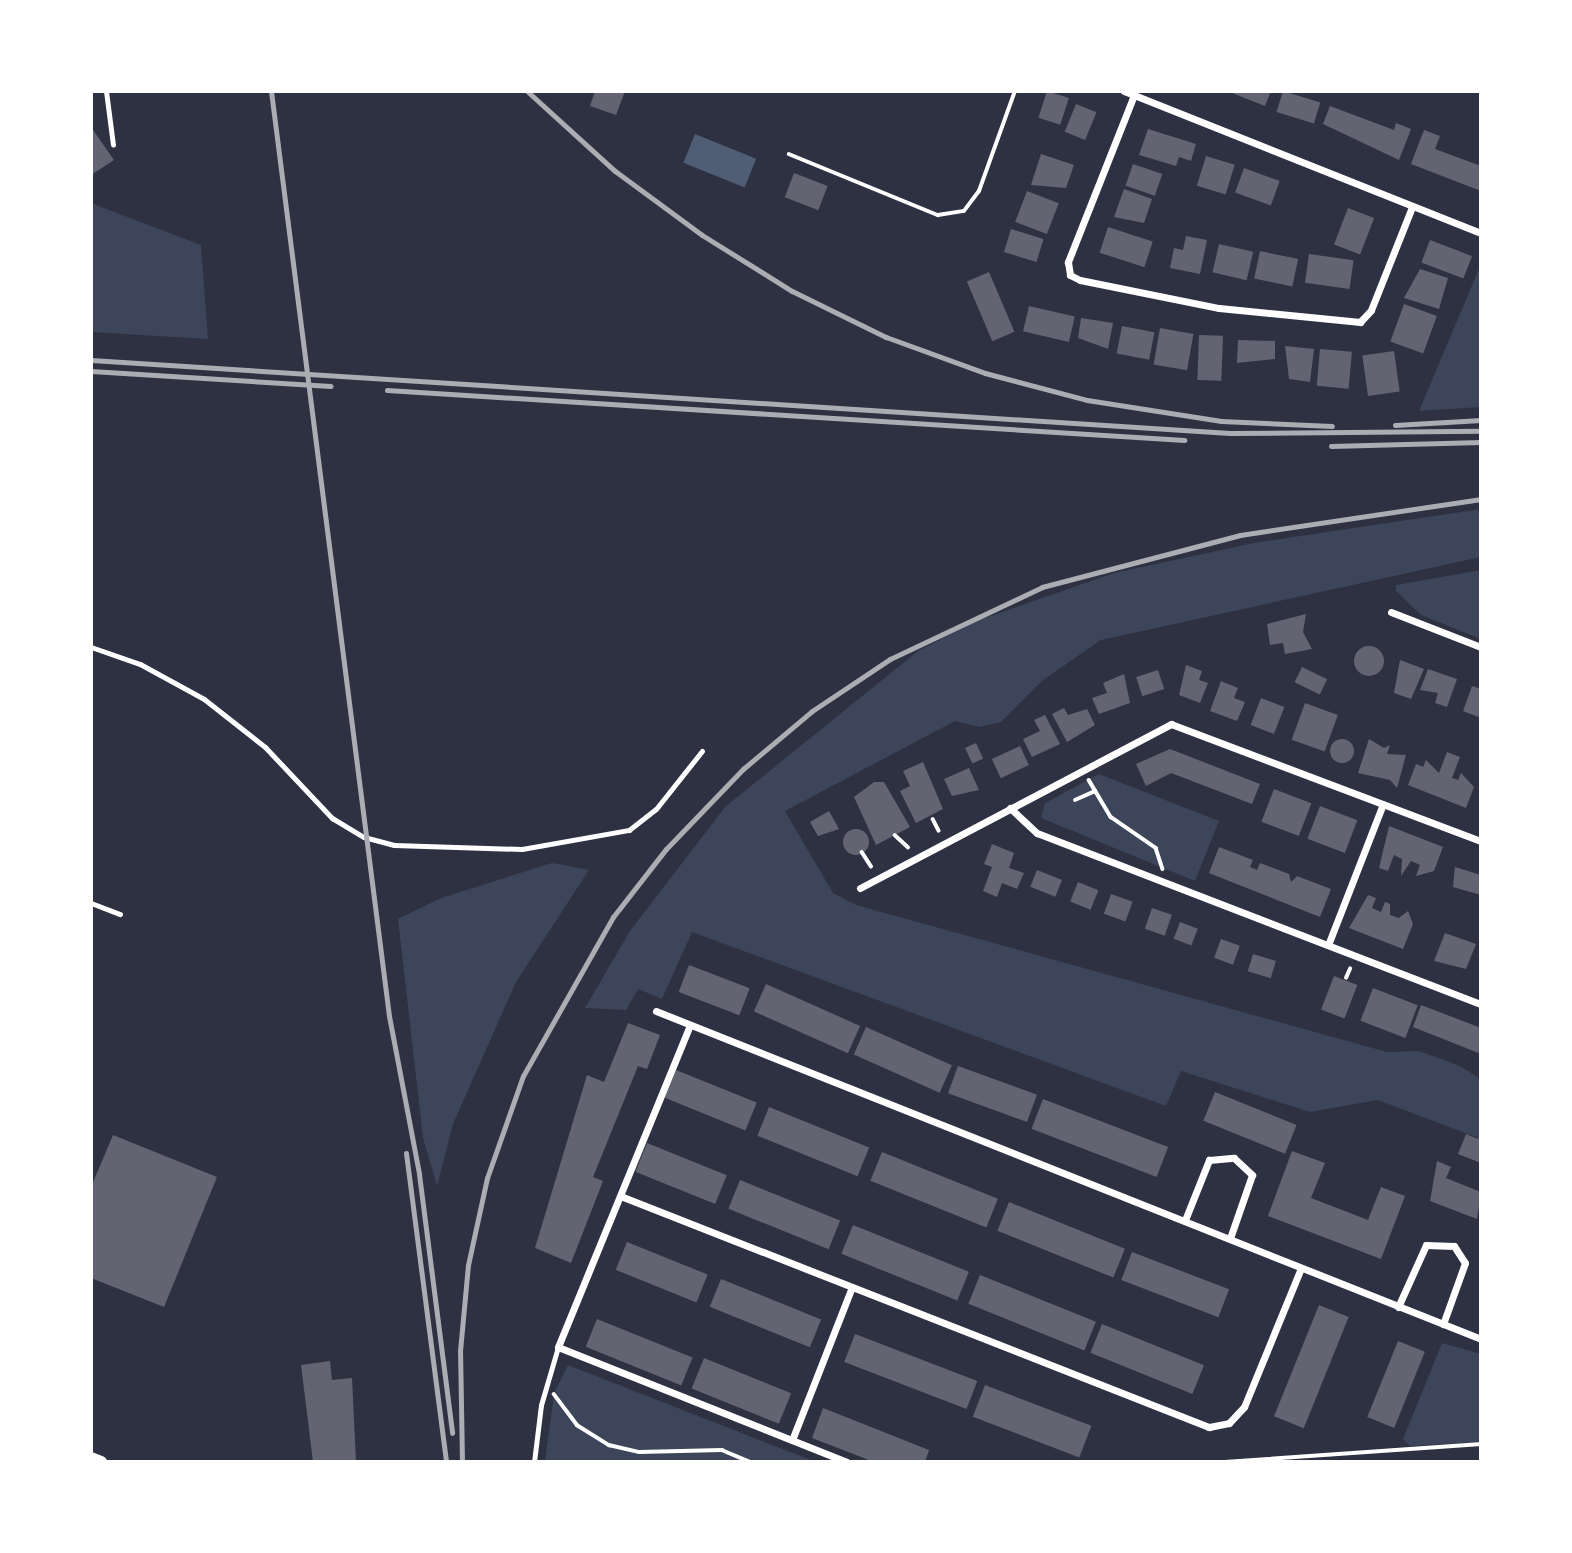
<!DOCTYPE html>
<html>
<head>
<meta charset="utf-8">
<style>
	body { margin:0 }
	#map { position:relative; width:1572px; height:1553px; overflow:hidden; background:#2d3142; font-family:"IBM Plex Sans",sans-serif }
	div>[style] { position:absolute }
	.green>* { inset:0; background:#3c4559 }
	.water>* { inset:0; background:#4f5d75; transform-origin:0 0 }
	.building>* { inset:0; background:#626471; transform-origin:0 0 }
	.round { border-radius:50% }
	.path>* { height:3.5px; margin:-1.75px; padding:0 1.75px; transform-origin:1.75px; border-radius:1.75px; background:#fff }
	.service>* { height:5px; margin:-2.5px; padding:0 2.5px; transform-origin:2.5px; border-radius:2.5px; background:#fff }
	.minor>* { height:7px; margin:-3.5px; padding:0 3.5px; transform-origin:3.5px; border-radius:3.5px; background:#fff }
	.tertiary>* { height:12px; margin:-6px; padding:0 6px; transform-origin:6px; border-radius:6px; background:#fff }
	.rail>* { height:5px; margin:-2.5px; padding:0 2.5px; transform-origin:2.5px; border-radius:2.5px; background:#abadb3 }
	span { translate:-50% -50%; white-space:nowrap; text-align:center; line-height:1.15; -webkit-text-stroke:5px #fff; paint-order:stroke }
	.frame { position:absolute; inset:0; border:93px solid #fff; pointer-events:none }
</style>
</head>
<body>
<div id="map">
	<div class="green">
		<i style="clip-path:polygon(91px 203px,201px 245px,208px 339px,91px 332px)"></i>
		<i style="clip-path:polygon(1481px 264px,1481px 407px,1419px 411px)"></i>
		<i style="clip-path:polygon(1481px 509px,1481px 557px,1101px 640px,1043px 680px,1001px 722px,979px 727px,955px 721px,785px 811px,833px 893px,856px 905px,1387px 1052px,1419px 1051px,1460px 1066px,1481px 1079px,1481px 1139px,1378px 1100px,1310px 1112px,1181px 1071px,1166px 1106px,692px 932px,662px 999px,638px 989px,626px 1010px,585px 1008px,630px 931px,725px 807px,918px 651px,979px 620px,1114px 573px,1254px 543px)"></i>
		<i style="clip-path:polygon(1481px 570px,1481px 639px,1421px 615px,1396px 591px,1396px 585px)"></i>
		<i style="clip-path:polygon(1099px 774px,1219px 821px,1195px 881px,1041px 818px,1045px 803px)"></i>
		<i style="clip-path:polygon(552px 863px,589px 870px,516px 982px,453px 1124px,437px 1186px,423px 1138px,398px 919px,441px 898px)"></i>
		<i style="clip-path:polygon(1442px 1343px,1481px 1354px,1481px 1442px,1410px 1446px,1403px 1439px)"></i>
		<i style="clip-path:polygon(568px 1365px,816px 1462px,545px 1462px,554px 1393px)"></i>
	</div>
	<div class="water">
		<i style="left:695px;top:134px;width:66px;height:31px;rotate:22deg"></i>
	</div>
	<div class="building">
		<i style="clip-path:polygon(595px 91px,625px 91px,616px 115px,590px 106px)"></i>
		<i style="left:1047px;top:91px;width:23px;height:28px;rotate:18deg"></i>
		<i style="clip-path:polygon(1227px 91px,1271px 91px,1265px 106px)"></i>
		<i style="left:1283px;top:91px;width:39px;height:22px;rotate:17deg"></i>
		<i style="left:1076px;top:104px;width:22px;height:30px;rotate:22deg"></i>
		<i style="clip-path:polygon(1330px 106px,1394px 130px,1396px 123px,1411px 129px,1399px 160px,1323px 124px)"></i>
		<i style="clip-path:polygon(91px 127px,114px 160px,91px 175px)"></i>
		<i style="clip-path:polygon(1148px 129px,1196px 144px,1191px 161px,1179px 157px,1176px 166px,1139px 155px)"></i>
		<i style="clip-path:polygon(1424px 130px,1440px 136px,1435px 149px,1481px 166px,1481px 191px,1411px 164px)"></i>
		<i style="clip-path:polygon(1041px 154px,1074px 165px,1066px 188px,1031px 185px)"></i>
		<i style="left:1206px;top:156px;width:30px;height:31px;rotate:17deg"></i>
		<i style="left:1133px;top:164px;width:31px;height:23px;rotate:19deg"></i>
		<i style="left:1244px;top:168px;width:38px;height:26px;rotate:20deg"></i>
		<i style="left:794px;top:173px;width:36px;height:26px;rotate:21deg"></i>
		<i style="clip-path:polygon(1124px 189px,1152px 199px,1144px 223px,1114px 217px)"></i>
		<i style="left:1027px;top:191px;width:34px;height:33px;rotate:21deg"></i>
		<i style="left:1348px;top:208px;width:28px;height:39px;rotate:21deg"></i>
		<i style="left:1108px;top:227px;width:47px;height:27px;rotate:18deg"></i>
		<i style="left:1011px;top:229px;width:34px;height:24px;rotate:17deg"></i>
		<i style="clip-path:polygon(1186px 236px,1207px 240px,1200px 274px,1170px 268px,1174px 248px,1183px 250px)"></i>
		<i style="left:1430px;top:240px;width:45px;height:24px;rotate:21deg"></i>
		<i style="left:1219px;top:244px;width:35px;height:29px;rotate:13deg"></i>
		<i style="left:1260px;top:251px;width:39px;height:28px;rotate:12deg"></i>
		<i style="left:1309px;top:254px;width:45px;height:29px;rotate:8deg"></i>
		<i style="clip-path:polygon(1420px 269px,1448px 278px,1439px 309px,1404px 298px)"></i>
		<i style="left:989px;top:272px;width:65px;height:24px;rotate:67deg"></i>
		<i style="left:1404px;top:304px;width:35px;height:40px;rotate:20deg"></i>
		<i style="left:1029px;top:306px;width:47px;height:26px;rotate:13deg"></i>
		<i style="clip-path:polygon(1081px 318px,1113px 323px,1108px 349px,1078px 338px)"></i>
		<i style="left:1122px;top:326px;width:33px;height:28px;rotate:11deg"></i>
		<i style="left:1160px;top:328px;width:34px;height:37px;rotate:10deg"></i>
		<i style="left:1199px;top:335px;width:24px;height:45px;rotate:2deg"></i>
		<i style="clip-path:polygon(1238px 340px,1275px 341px,1275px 359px,1237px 363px)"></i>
		<i style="clip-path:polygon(1285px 346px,1314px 349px,1310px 382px,1289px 379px)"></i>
		<i style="left:1320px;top:349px;width:32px;height:37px;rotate:5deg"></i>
		<i style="left:1394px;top:351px;width:41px;height:32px;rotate:82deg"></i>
		<i style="clip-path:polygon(1306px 614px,1303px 632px,1312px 649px,1285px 654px,1283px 643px,1270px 645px,1267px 624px)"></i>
		<i class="round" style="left:1354px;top:646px;width:30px;height:30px"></i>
		<i style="clip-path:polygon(1400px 660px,1424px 669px,1411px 699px,1394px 693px)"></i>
		<i style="clip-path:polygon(1186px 665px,1202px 671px,1199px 680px,1208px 683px,1200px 703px,1179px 695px)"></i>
		<i style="left:1302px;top:667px;width:28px;height:17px;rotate:26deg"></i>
		<i style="clip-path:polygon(1428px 669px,1457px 679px,1447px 707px,1435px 703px,1438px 693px,1420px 690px)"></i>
		<i style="left:1158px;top:670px;width:20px;height:23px;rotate:72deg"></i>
		<i style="clip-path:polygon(1124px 674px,1130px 703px,1099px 714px,1092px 698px,1107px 693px,1103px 683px)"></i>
		<i style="clip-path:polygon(1221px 681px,1238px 688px,1234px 698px,1245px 702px,1237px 721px,1210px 711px)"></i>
		<i style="clip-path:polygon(1472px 686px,1481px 689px,1481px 718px,1463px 711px)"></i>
		<i style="left:1261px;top:698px;width:25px;height:29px;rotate:21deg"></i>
		<i style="left:1305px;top:703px;width:35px;height:39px;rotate:20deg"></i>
		<i style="clip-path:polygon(1064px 708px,1068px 715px,1087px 709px,1095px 725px,1067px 742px,1052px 714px)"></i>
		<i style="clip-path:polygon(1045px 715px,1060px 744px,1032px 757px,1023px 739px,1040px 731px,1034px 720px)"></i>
		<i style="clip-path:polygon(1369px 739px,1384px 748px,1390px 745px,1387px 754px,1406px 755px,1397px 788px,1390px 780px,1358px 773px)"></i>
		<i class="round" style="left:1330px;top:739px;width:24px;height:24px"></i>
		<i style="left:976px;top:743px;width:17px;height:12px;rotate:65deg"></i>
		<i style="left:1020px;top:746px;width:21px;height:31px;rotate:65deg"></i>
		<i style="clip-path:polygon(1170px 749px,1260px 784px,1252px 804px,1171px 773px,1146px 786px,1136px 764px)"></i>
		<i style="clip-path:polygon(1447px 752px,1460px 757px,1452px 778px,1458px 780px,1461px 773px,1474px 787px,1466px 808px,1408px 785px,1416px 764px,1423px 767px,1426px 760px,1439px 773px)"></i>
		<i style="clip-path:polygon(923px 762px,943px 809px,916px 823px,900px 791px,910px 786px,903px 771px)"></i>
		<i style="clip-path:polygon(969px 768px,979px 790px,952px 796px,944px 779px)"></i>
		<i style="clip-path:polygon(874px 782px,884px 782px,910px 827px,876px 845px,854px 797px)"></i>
		<i style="left:1274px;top:789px;width:40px;height:35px;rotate:21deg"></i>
		<i style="left:1320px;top:806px;width:40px;height:35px;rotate:21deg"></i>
		<i style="clip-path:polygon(829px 811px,839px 829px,818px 836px,810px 822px)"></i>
		<i style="clip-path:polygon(1389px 826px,1443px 847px,1434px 871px,1416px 876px,1420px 865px,1411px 861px,1401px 876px,1402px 859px,1394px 855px,1388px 871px,1379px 868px)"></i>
		<i class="round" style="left:843px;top:829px;width:26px;height:26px"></i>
		<i style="clip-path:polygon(992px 844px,1014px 853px,1009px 868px,1024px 873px,1017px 889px,1002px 883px,997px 897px,983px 891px,992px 867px,984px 864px)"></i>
		<i style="clip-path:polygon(1219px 847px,1253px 860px,1250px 867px,1257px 870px,1260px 863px,1289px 874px,1291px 882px,1297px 876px,1331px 889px,1320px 917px,1209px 873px)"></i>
		<i style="clip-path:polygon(1455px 867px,1481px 875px,1481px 895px,1453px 887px)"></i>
		<i style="left:1037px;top:870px;width:27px;height:18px;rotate:22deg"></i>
		<i style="left:1078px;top:882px;width:22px;height:21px;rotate:22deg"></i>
		<i style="left:1111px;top:894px;width:23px;height:21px;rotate:20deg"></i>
		<i style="clip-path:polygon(1368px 895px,1376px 898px,1372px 908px,1381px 912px,1385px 902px,1390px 904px,1390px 915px,1399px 918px,1408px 911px,1413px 924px,1403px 949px,1349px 928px)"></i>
		<i style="left:1152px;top:908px;width:21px;height:22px;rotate:19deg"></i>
		<i style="left:1180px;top:922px;width:19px;height:18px;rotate:21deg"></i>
		<i style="clip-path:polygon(1445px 933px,1476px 944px,1466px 969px,1434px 961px)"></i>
		<i style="left:1221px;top:939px;width:20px;height:20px;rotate:20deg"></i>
		<i style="left:1253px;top:954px;width:24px;height:18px;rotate:17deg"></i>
		<i style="left:689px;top:965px;width:65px;height:29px;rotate:21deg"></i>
		<i style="left:1334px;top:976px;width:25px;height:36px;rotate:21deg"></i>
		<i style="left:766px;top:984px;width:103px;height:30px;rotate:24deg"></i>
		<i style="left:1373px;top:988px;width:48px;height:35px;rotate:21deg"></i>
		<i style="clip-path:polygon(1421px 1005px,1481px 1028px,1481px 1054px,1413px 1027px)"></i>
		<i style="clip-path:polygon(628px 1023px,660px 1035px,647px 1069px,638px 1066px,593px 1177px,603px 1181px,571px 1263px,535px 1248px,587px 1075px,604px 1082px)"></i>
		<i style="left:866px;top:1027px;width:94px;height:30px;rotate:24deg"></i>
		<i style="left:958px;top:1066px;width:84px;height:29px;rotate:20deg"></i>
		<i style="left:676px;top:1070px;width:87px;height:30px;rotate:22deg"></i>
		<i style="left:1215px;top:1092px;width:88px;height:31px;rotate:22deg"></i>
		<i style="left:1043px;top:1099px;width:134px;height:32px;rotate:21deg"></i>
		<i style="left:769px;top:1107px;width:108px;height:31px;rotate:22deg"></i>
		<i style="clip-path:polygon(1481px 1133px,1481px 1163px,1458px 1154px,1466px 1134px,1478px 1139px)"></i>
		<i style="clip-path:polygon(113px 1135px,217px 1177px,164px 1307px,91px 1278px,91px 1187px)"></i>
		<i style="left:647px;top:1143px;width:86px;height:31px;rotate:22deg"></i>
		<i style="clip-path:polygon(1292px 1151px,1325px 1163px,1311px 1198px,1368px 1220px,1381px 1187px,1405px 1196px,1381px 1259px,1268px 1216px)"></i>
		<i style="left:882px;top:1152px;width:125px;height:31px;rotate:22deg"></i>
		<i style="clip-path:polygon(1437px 1161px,1451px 1167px,1446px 1178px,1481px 1192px,1477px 1219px,1430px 1201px)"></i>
		<i style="left:740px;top:1180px;width:108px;height:31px;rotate:22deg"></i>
		<i style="left:1009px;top:1202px;width:125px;height:31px;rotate:22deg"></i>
		<i style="left:853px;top:1225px;width:125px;height:31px;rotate:22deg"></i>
		<i style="left:627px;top:1242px;width:87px;height:30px;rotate:22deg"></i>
		<i style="left:1132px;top:1252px;width:104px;height:30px;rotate:21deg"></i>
		<i style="left:980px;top:1275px;width:125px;height:31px;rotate:22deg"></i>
		<i style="left:721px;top:1279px;width:108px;height:30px;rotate:22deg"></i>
		<i style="left:1319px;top:1305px;width:32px;height:120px;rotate:22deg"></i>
		<i style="left:597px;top:1319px;width:103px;height:30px;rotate:22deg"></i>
		<i style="left:1102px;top:1324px;width:110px;height:31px;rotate:22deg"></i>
		<i style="left:855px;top:1334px;width:131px;height:30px;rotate:21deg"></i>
		<i style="left:1398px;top:1341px;width:29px;height:82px;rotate:22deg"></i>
		<i style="left:704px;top:1358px;width:94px;height:33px;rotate:22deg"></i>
		<i style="clip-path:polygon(330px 1361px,332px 1380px,352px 1378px,356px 1462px,313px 1462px,301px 1365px)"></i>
		<i style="left:985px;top:1385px;width:114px;height:34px;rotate:21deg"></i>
		<i style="clip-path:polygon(823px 1408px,929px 1450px,925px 1462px,874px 1462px,812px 1438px)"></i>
	</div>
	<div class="path">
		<i style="left:789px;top:154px;width:161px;rotate:22.3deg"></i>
		<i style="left:938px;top:215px;width:26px;rotate:-9deg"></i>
		<i style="left:964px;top:211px;width:25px;rotate:-53deg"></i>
		<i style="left:979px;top:191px;width:106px;rotate:-70.2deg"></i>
		<i style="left:1089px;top:780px;width:43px;rotate:59.3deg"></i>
		<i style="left:1111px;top:817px;width:55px;rotate:34.6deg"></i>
		<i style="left:1156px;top:848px;width:22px;rotate:72deg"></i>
		<i style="left:1075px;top:800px;width:22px;rotate:-24deg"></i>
		<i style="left:933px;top:819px;width:13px;rotate:63deg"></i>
		<i style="left:895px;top:835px;width:18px;rotate:43deg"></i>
		<i style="left:862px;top:852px;width:17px;rotate:57deg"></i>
		<i style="left:1346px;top:978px;width:10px;rotate:-66deg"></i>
		<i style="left:554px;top:1394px;width:39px;rotate:53deg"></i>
		<i style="left:577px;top:1425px;width:38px;rotate:32deg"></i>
		<i style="left:609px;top:1445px;width:31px;rotate:13deg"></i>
		<i style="left:639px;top:1452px;width:83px;rotate:-1.4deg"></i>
		<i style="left:722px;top:1450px;width:30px;rotate:23deg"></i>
		<i style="left:722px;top:1462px;width:14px"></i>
		<i style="left:1225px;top:1462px;width:257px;rotate:-4deg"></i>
	</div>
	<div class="service">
		<i style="left:106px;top:91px;width:54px;rotate:82.6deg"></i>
		<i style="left:91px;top:647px;width:52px;rotate:19.1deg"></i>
		<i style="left:140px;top:664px;width:73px;rotate:28.7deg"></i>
		<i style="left:204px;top:699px;width:78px;rotate:38.2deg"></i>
		<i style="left:265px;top:747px;width:98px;rotate:46.7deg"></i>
		<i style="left:332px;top:818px;width:37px;rotate:31deg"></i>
		<i style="left:364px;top:837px;width:31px;rotate:15deg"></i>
		<i style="left:394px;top:845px;width:128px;rotate:1.8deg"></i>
		<i style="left:522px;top:849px;width:109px;rotate:-10.1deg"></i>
		<i style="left:629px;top:830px;width:34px;rotate:-38deg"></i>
		<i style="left:656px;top:809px;width:74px;rotate:-51.6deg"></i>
		<i style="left:91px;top:903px;width:31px;rotate:21deg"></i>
		<i style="left:534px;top:1462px;width:57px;rotate:-83deg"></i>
		<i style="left:541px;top:1405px;width:60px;rotate:-73.7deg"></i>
	</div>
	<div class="minor">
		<i style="left:1124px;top:91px;width:384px;rotate:21.7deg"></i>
		<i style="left:1134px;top:95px;width:180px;rotate:111.6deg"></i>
		<i style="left:1068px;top:262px;width:13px;rotate:81deg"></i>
		<i style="left:1070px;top:275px;width:11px;rotate:27deg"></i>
		<i style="left:1080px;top:280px;width:142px;rotate:11.4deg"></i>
		<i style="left:1219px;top:308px;width:142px;rotate:5.7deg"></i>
		<i style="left:1360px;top:322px;width:16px;rotate:-47deg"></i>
		<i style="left:1371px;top:310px;width:111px;rotate:-68.3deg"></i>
		<i style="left:1391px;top:612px;width:97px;rotate:21.3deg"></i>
		<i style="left:1010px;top:808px;width:37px;rotate:43deg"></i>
		<i style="left:1037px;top:833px;width:476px;rotate:21.1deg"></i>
		<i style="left:860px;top:888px;width:352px;rotate:-27.8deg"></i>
		<i style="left:1171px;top:724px;width:331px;rotate:20.7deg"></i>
		<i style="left:1328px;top:945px;width:151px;rotate:-68.7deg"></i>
		<i style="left:656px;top:1011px;width:888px;rotate:21.68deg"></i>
		<i style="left:690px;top:1025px;width:348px;rotate:112.3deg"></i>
		<i style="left:558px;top:1347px;width:311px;rotate:21.7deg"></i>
		<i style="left:623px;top:1197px;width:630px;rotate:21.43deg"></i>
		<i style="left:1209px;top:1427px;width:20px;rotate:-11deg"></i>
		<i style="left:1229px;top:1423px;width:22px;rotate:-47deg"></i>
		<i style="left:1244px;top:1407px;width:150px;rotate:-67.7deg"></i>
		<i style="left:1185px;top:1220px;width:65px;rotate:-68.2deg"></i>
		<i style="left:1209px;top:1160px;width:25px;rotate:-5deg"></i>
		<i style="left:1234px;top:1158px;width:25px;rotate:43deg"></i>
		<i style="left:1252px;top:1175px;width:67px;rotate:109.2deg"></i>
		<i style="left:1398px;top:1307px;width:68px;rotate:-65.7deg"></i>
		<i style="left:1426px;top:1245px;width:28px;rotate:2deg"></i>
		<i style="left:1454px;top:1246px;width:20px;rotate:57deg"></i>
		<i style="left:1465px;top:1263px;width:65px;rotate:109.8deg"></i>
		<i style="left:792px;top:1440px;width:164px;rotate:-68.6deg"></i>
	</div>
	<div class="tertiary">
		<i style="left:91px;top:1458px;width:11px;rotate:22deg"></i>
	</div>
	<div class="rail">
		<i style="left:271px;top:91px;width:932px;rotate:82.73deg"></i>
		<i style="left:389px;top:1016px;width:161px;rotate:79.2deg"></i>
		<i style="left:419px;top:1174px;width:261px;rotate:82.7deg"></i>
		<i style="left:527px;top:91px;width:119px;rotate:42.3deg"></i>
		<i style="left:615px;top:171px;width:108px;rotate:36.3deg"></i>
		<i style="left:702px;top:235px;width:106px;rotate:31.9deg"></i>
		<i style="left:792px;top:291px;width:105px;rotate:26.1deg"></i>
		<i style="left:886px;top:337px;width:105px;rotate:20deg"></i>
		<i style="left:985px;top:373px;width:106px;rotate:14.8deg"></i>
		<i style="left:1087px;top:400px;width:136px;rotate:8.9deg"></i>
		<i style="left:1221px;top:421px;width:111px;rotate:2.6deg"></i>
		<i style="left:91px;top:360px;width:1141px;rotate:3.67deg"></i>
		<i style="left:1230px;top:433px;width:251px;rotate:-0.5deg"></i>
		<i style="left:91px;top:371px;width:240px;rotate:3.6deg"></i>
		<i style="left:387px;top:390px;width:799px;rotate:3.59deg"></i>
		<i style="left:1395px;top:425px;width:86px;rotate:-3.3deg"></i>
		<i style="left:1331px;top:446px;width:150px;rotate:-1.5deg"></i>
		<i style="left:406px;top:1153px;width:312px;rotate:82.6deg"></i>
		<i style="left:462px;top:1462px;width:111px;rotate:-91deg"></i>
		<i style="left:460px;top:1351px;width:86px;rotate:-84.7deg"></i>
		<i style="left:468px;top:1265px;width:89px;rotate:-77.7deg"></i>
		<i style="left:487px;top:1178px;width:108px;rotate:-70.6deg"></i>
		<i style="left:523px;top:1076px;width:183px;rotate:-60.5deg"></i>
		<i style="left:613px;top:917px;width:86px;rotate:-52.1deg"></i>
		<i style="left:666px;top:849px;width:111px;rotate:-46.1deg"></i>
		<i style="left:743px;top:769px;width:90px;rotate:-40deg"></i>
		<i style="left:812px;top:711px;width:94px;rotate:-33.7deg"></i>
		<i style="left:890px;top:659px;width:168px;rotate:-25.3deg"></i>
		<i style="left:1042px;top:587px;width:205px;rotate:-14.7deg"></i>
		<i style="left:1240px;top:535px;width:244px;rotate:-8.5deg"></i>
	</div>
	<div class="frame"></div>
</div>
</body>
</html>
